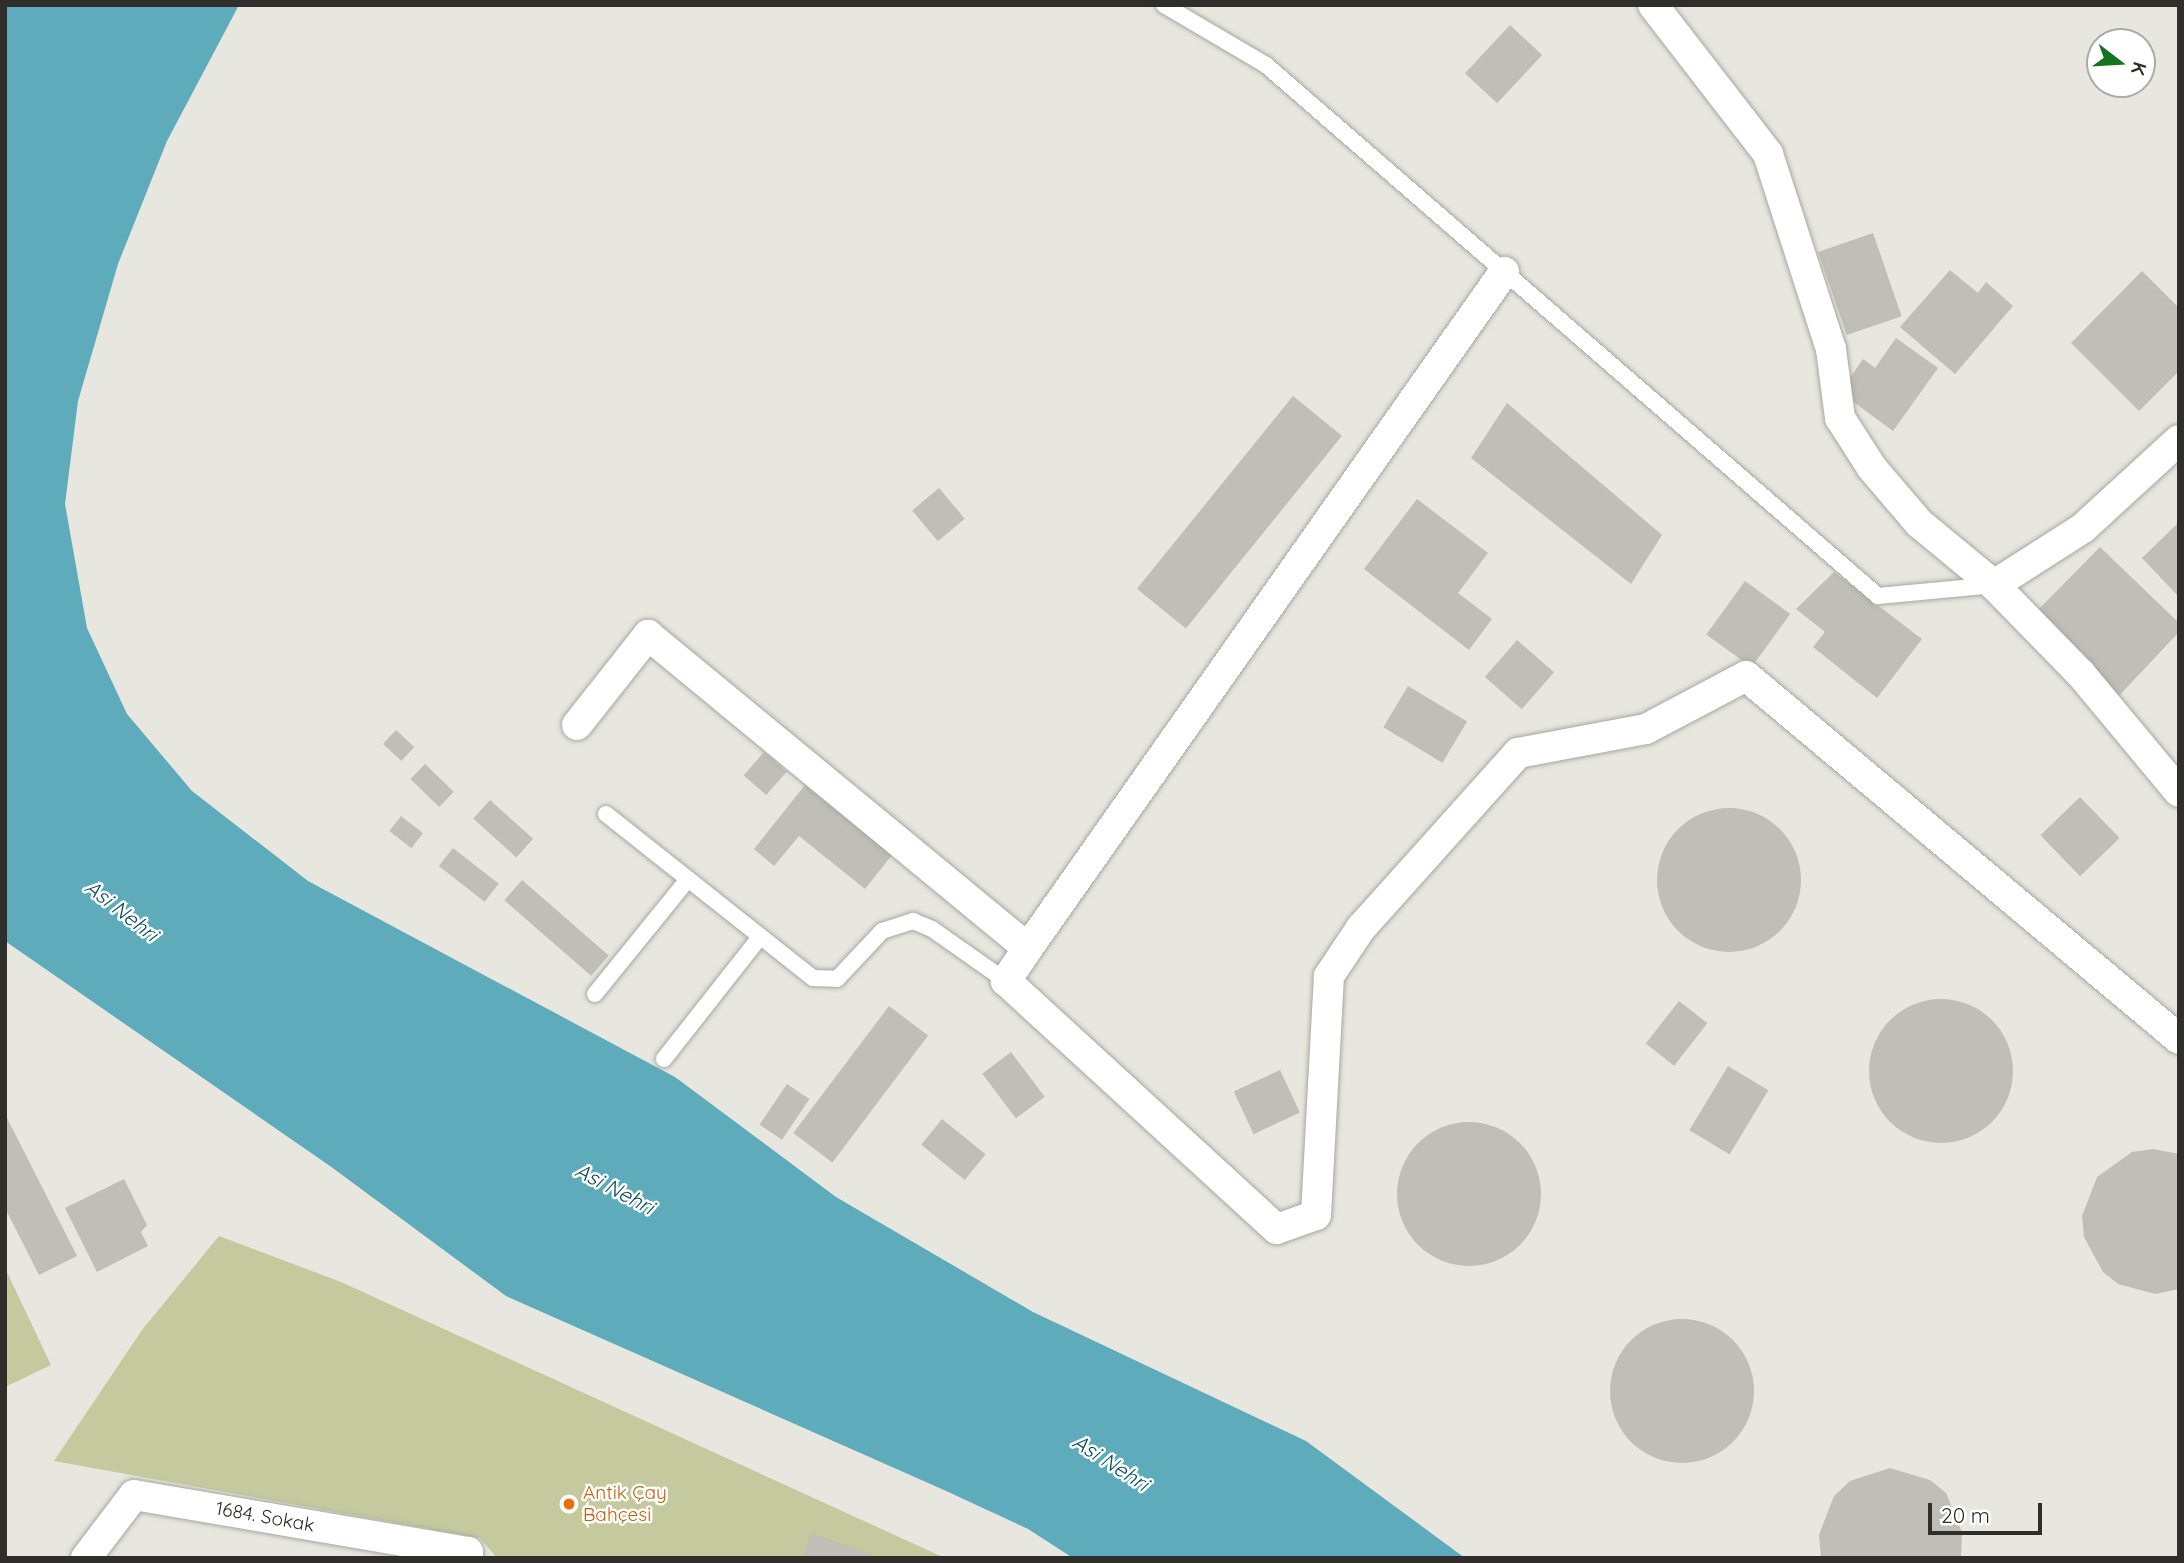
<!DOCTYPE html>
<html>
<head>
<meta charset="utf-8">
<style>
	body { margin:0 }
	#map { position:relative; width:2184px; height:1563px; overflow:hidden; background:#e7e6df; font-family:Quicksand,sans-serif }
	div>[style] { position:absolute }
	.green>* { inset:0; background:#c4c99e }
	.water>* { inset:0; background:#5eabbb }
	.building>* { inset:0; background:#bfbeb7; transform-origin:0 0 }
	.round { border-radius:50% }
	.roads { filter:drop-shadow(0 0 2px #a8a7a0) drop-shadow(0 0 2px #a8a7a0) }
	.service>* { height:16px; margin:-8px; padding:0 8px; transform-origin:8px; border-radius:8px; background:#fff }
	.minor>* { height:30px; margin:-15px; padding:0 15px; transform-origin:15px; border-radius:15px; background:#fff }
	.dots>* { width:19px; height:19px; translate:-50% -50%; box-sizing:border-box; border:4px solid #fff; border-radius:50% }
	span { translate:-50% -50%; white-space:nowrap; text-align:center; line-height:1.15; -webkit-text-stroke:5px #fff; paint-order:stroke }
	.food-label { font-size:19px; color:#c56008 }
	.left { translate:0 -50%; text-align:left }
	.street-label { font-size:19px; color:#2f2e2b }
	.water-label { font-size:21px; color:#0c515d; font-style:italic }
	.frame { position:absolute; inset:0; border:7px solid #2f2e2b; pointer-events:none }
	.north { position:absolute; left:2086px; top:28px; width:70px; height:70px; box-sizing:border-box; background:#fff; border:2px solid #acabaa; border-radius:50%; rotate:107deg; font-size:19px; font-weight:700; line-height:28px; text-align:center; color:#2f2e2b }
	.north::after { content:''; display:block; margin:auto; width:24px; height:32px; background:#157423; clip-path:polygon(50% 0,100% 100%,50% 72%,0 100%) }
	.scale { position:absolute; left:1928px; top:1503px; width:114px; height:32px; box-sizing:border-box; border:4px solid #2f2e2b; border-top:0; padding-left:9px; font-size:21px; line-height:24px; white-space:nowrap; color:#2f2e2b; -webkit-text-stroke:5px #fff; paint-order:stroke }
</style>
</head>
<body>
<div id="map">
	<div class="green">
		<i style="clip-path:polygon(219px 1236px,341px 1282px,945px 1558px,497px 1558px,480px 1538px,54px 1461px,142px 1330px)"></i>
		<i style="clip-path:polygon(5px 1268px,51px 1365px,5px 1387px)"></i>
	</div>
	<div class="water">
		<i style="clip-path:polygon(5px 5px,239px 5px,167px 141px,118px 264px,78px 401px,65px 504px,87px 628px,127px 714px,192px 791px,308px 881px,675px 1077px,836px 1197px,1033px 1312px,1306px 1441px,1465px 1558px,1073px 1558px,1028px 1529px,944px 1490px,506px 1296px,330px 1166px,5px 941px)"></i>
	</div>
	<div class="building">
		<i style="left:1510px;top:25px;width:44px;height:66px;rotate:43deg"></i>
		<i style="left:1873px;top:233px;width:88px;height:58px;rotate:71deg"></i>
		<i style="clip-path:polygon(1950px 270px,1978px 293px,1986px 282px,2013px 306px,1955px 374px,1900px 327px)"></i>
		<i style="clip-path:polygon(2142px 271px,2179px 308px,2179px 371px,2139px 411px,2071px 343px)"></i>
		<i style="clip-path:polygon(1896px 338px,1938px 368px,1893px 431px,1840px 392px,1863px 359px,1875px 368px)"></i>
		<i style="left:1293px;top:396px;width:63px;height:248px;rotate:39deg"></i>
		<i style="clip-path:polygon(1507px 403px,1662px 535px,1631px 584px,1471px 458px)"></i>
		<i style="left:939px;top:488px;width:40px;height:35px;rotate:50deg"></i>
		<i style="clip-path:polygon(1417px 499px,1488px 553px,1458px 593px,1492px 619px,1469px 650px,1364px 569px)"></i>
		<i style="clip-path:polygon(2179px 522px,2179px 597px,2142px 558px)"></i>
		<i style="clip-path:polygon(2100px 547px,2179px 623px,2179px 632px,2115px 700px,2033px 615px)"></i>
		<i style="clip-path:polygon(1834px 572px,1922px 639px,1877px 698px,1813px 647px,1825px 632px,1796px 609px)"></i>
		<i style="left:1745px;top:581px;width:56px;height:66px;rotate:36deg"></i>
		<i style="left:1517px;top:640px;width:49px;height:49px;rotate:41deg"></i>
		<i style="left:1408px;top:686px;width:69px;height:48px;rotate:31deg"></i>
		<i style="left:396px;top:730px;width:25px;height:19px;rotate:43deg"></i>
		<i style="left:764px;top:752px;width:30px;height:31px;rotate:41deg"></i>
		<i style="left:425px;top:764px;width:40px;height:21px;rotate:44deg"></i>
		<i style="clip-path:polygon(805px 785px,892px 855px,865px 889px,799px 836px,774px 866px,754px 849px)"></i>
		<i style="left:2080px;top:797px;width:57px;height:55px;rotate:46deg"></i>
		<i style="left:490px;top:800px;width:58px;height:25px;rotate:42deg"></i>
		<i class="round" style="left:1657px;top:808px;width:144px;height:144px"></i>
		<i style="left:401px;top:816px;width:28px;height:19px;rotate:38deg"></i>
		<i style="left:453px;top:848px;width:58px;height:23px;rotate:38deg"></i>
		<i style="left:522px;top:880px;width:115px;height:27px;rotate:41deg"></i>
		<i class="round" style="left:1869px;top:999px;width:144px;height:144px"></i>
		<i style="left:1679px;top:1001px;width:36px;height:54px;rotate:38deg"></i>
		<i style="left:889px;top:1006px;width:49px;height:159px;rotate:37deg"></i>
		<i style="left:1011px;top:1052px;width:56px;height:36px;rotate:53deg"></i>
		<i style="left:1728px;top:1066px;width:47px;height:75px;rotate:31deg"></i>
		<i style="left:1280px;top:1070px;width:47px;height:51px;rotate:65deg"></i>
		<i style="left:787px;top:1084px;width:27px;height:49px;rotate:34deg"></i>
		<i style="clip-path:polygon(5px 1114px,77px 1256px,39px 1275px,5px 1208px)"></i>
		<i style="left:942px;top:1119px;width:56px;height:33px;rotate:39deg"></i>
		<i class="round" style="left:1397px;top:1122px;width:144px;height:144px"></i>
		<i style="clip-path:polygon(2153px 1149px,2179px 1154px,2179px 1289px,2155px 1294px,2118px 1284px,2103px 1272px,2084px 1237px,2082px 1216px,2097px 1177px,2132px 1152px)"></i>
		<i style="clip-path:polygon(124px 1179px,147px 1225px,141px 1232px,148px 1246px,97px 1272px,65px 1208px)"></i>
		<i class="round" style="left:1610px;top:1319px;width:144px;height:144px"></i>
		<i style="clip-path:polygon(1890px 1468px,1930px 1480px,1946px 1493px,1962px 1532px,1961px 1558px,1821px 1558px,1819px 1535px,1834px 1496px,1850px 1481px)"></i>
		<i style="clip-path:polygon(811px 1533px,877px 1557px,877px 1558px,802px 1558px)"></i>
	</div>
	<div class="roads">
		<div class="service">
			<i style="left:1164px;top:5px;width:118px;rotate:30.5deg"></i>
			<i style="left:1266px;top:65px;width:810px;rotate:40.95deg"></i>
			<i style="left:1878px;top:596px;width:117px;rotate:-5.4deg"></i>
			<i style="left:606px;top:814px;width:264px;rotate:38.4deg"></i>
			<i style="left:813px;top:978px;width:24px;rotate:2deg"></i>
			<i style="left:837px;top:979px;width:66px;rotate:-46.8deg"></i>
			<i style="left:882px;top:931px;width:33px;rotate:-18deg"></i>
			<i style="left:913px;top:921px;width:21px;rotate:23deg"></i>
			<i style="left:932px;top:929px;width:90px;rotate:35.1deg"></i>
			<i style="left:595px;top:994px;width:148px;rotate:-51deg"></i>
			<i style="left:664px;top:1059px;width:155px;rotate:-51.8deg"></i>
		</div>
		<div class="minor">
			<i style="left:1653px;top:5px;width:188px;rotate:52.3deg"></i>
			<i style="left:1768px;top:154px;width:205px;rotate:72.1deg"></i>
			<i style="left:1831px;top:349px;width:70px;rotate:82.6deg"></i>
			<i style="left:1840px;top:418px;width:59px;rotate:57.4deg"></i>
			<i style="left:1872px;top:468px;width:72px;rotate:49.5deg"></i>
			<i style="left:1919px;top:523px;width:97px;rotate:39.6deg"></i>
			<i style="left:1994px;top:585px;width:124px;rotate:45.7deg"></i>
			<i style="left:2081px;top:674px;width:153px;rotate:50.3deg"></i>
			<i style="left:1994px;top:585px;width:106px;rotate:-32.6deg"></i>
			<i style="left:2083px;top:528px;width:130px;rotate:-42.5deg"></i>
			<i style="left:577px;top:725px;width:115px;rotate:-51.7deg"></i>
			<i style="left:648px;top:635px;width:492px;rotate:39.5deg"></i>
			<i style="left:1028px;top:948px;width:40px;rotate:124deg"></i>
			<i style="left:1006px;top:981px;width:367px;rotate:42.5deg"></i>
			<i style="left:1277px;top:1229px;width:41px;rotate:-19.7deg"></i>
			<i style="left:1316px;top:1215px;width:239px;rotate:-86.9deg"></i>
			<i style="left:1329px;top:976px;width:58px;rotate:-56.3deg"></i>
			<i style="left:1361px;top:928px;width:235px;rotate:-48.1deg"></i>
			<i style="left:1518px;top:753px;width:130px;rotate:-10.6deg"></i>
			<i style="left:1646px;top:729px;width:113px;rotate:-27.9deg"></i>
			<i style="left:1746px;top:676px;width:565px;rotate:39.97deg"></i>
			<i style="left:1028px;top:948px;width:827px;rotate:-54.85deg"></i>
			<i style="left:86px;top:1558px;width:79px;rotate:-52.7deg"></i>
			<i style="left:134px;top:1495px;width:339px;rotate:9.7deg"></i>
			<i style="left:468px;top:1552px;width:6px;rotate:90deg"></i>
		</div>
	</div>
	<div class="dots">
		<i style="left:569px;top:1504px;background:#e8710a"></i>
	</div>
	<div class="food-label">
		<span class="left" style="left:583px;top:1504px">Antik Çay<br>Bahçesi</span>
	</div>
	<div class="street-label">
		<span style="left:265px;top:1517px;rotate:10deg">1684. Sokak</span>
	</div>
	<div class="water-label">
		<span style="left:122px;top:910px;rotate:38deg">Asi Nehri</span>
		<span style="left:615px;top:1188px;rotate:28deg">Asi Nehri</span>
		<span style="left:1111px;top:1462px;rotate:33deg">Asi Nehri</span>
	</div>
	<div class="frame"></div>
	<div class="north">K</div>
	<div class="scale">20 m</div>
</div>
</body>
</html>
